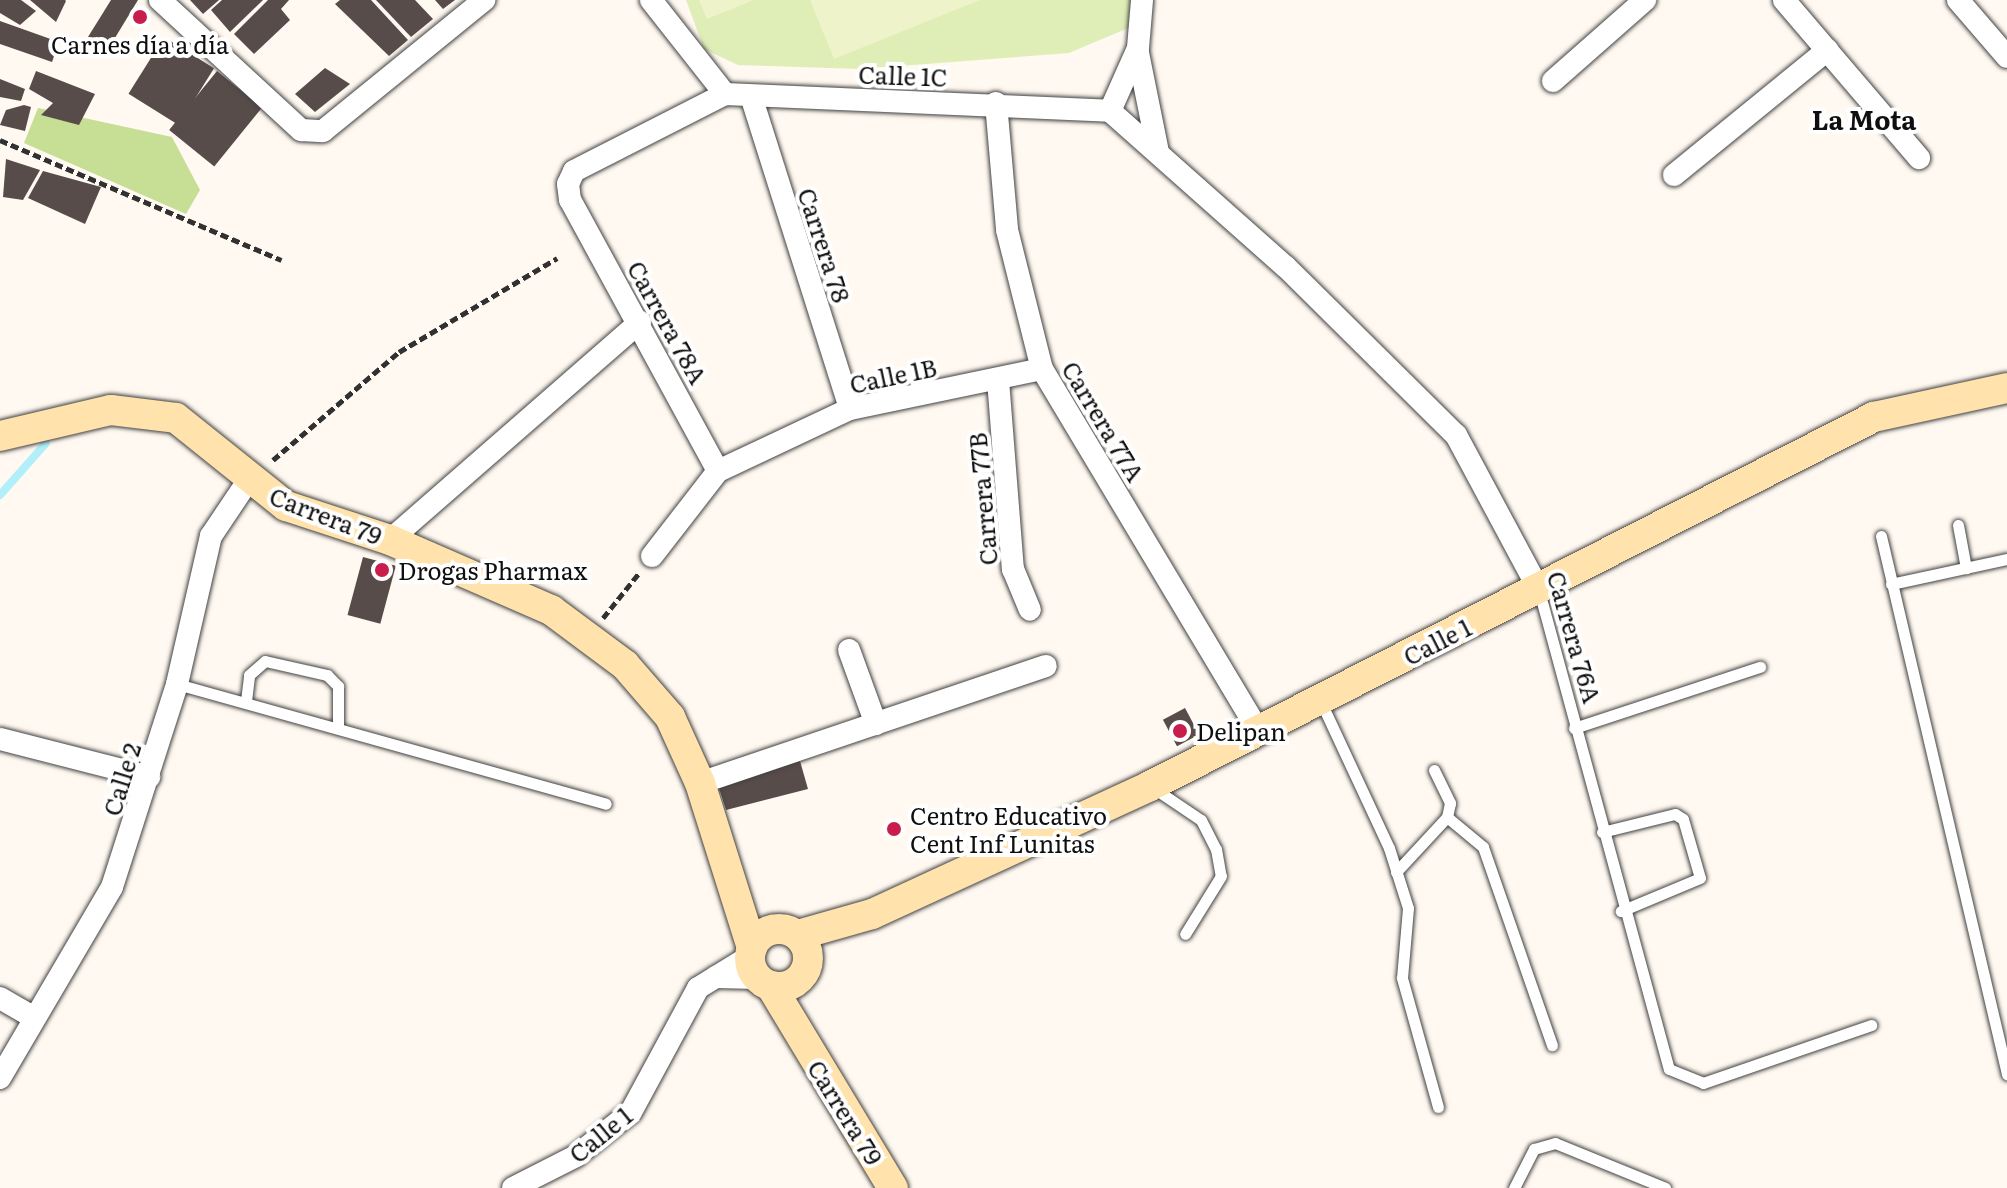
<!DOCTYPE html>
<html>
<head>
<meta charset="utf-8">
<style>
	body { margin:0 }
	#map { position:relative; width:2007px; height:1188px; overflow:hidden; background:#fff9f1; font-family:Literata,serif }
	div>[style] { position:absolute }
	.green>* { inset:0; background:#dfedb7 }
	.forest>* { inset:0; background:#c7de95 }
	.pitch>* { inset:0; background:#eef3c9 }
	.stream>* { height:8px; margin:-4px; padding:0 4px; transform-origin:4px; border-radius:4px; background:#b1f0fa }
	.building>* { inset:0; background:#584c4a; transform-origin:0 0 }
	.path>* { height:5px; margin-top:-2.5px; transform-origin:0; background:repeating-linear-gradient(90deg,#313131 0 8px,transparent 0 12px) }
	.roads { filter:drop-shadow(0 0 2px #424242) drop-shadow(0 0 2px #424242) }
	.lane>* { height:11px; margin:-5.5px; padding:0 5.5px; transform-origin:5.5px; border-radius:5.5px; background:#fff }
	.street>* { height:22px; margin:-11px; padding:0 11px; transform-origin:11px; border-radius:11px; background:#fff }
	.secondary>* { height:30px; margin:-15px; padding:0 15px; transform-origin:15px; border-radius:15px; background:#ffe2ac }
	.secondary>.ring { margin:-15px; padding:0; box-sizing:content-box; background:none; border:30px solid #ffe2ac; border-radius:50% }
	.dots>* { width:22px; height:22px; translate:-50% -50%; box-sizing:border-box; border:4px solid #fff; border-radius:50% }
	span { translate:-50% -50%; white-space:nowrap; text-align:center; line-height:1.15; -webkit-text-stroke:8px #fff; paint-order:stroke }
	.poi-label { font-size:24px; color:#0f0f0f }
	.left { translate:0 -50%; text-align:left }
	.street-label { font-size:24px; color:#0f0f0f }
	.neighbourhood-label { font-size:26px; color:#0f0f0f; font-weight:700 }
</style>
</head>
<body>
<div id="map">
	<div class="green">
		<i style="clip-path:polygon(686px 0,1133px 0,1133px 26px,1069px 53px,860px 69px,738px 65px,704px 49px)"></i>
	</div>
	<div class="forest">
		<i style="clip-path:polygon(38px 108px,172px 137px,200px 190px,186px 214px,24px 143px)"></i>
	</div>
	<div class="pitch">
		<i style="clip-path:polygon(699px 0,754px 0,707px 19px)"></i>
		<i style="clip-path:polygon(810px 0,980px 0,834px 59px)"></i>
	</div>
	<div class="stream">
		<i style="left:0;top:495px;width:69px;rotate:-48.5deg"></i>
	</div>
	<div class="building">
		<i style="clip-path:polygon(0 0,21px 0,36px 11px,20px 25px,0 13px)"></i>
		<i style="clip-path:polygon(30px 0,65px 0,66px 1px,56px 22px)"></i>
		<i style="clip-path:polygon(111px 0,138px 0,104px 56px,83px 45px)"></i>
		<i style="clip-path:polygon(190px 0,219px 0,203px 14px)"></i>
		<i style="clip-path:polygon(222px 0,263px 0,230px 32px,211px 10px)"></i>
		<i style="clip-path:polygon(268px 0,289px 0,281px 9px,290px 20px,254px 54px,234px 34px)"></i>
		<i style="clip-path:polygon(340px 0,371px 0,408px 40px,389px 56px,335px 4px)"></i>
		<i style="clip-path:polygon(376px 0,415px 0,433px 19px,411px 37px)"></i>
		<i style="clip-path:polygon(435px 0,455px 0,443px 9px)"></i>
		<i style="clip-path:polygon(0 21px,59px 42px,52px 62px,0 44px)"></i>
		<i style="left:164px;top:37px;width:59px;height:67px;rotate:32deg"></i>
		<i style="clip-path:polygon(325px 68px,350px 84px,315px 112px,295px 94px)"></i>
		<i style="clip-path:polygon(36px 71px,95px 94px,79px 125px,41px 115px,53px 103px,29px 89px)"></i>
		<i style="left:217px;top:71px;width:58px;height:76px;rotate:39deg"></i>
		<i style="clip-path:polygon(0 79px,25px 89px,21px 101px,0 97px)"></i>
		<i style="clip-path:polygon(24px 105px,31px 107px,25px 131px,0 125px,6px 110px)"></i>
		<i style="clip-path:polygon(6px 159px,40px 170px,23px 200px,3px 197px)"></i>
		<i style="clip-path:polygon(43px 171px,101px 187px,85px 224px,28px 198px)"></i>
		<i style="left:363px;top:557px;width:34px;height:60px;rotate:15deg"></i>
		<i style="left:1185px;top:708px;width:30px;height:25px;rotate:62deg"></i>
		<i style="clip-path:polygon(800px 761px,808px 789px,726px 810px,719px 788px)"></i>
	</div>
	<div class="path">
		<i style="left:0;top:140px;width:306px;rotate:23.1deg"></i>
		<i style="left:273px;top:460px;width:166px;rotate:-40.6deg"></i>
		<i style="left:399px;top:352px;width:184px;rotate:-30.7deg"></i>
		<i style="left:603px;top:618px;width:58px;rotate:-51.3deg"></i>
	</div>
	<div class="roads">
		<div class="lane">
			<i style="left:1958px;top:525px;width:44px;rotate:79.5deg"></i>
			<i style="left:1881px;top:536px;width:553px;rotate:76.82deg"></i>
			<i style="left:1891px;top:584px;width:119px;rotate:-12.2deg"></i>
			<i style="left:1539px;top:591px;width:495px;rotate:74.8deg"></i>
			<i style="left:1669px;top:1069px;width:37px;rotate:22deg"></i>
			<i style="left:1703px;top:1083px;width:178px;rotate:-19deg"></i>
			<i style="left:177px;top:684px;width:445px;rotate:15.6deg"></i>
			<i style="left:1320px;top:700px;width:163px;rotate:65deg"></i>
			<i style="left:1389px;top:848px;width:63px;rotate:72.4deg"></i>
			<i style="left:1408px;top:908px;width:70px;rotate:94.9deg"></i>
			<i style="left:1402px;top:978px;width:134px;rotate:74.4deg"></i>
			<i style="left:246px;top:701px;width:26px;rotate:-83deg"></i>
			<i style="left:249px;top:675px;width:21px;rotate:-41deg"></i>
			<i style="left:265px;top:661px;width:64px;rotate:12.7deg"></i>
			<i style="left:327px;top:675px;width:16px;rotate:45deg"></i>
			<i style="left:338px;top:686px;width:39px;rotate:90deg"></i>
			<i style="left:1574px;top:728px;width:196px;rotate:-18.2deg"></i>
			<i style="left:1434px;top:770px;width:37px;rotate:64deg"></i>
			<i style="left:1450px;top:803px;width:14px;rotate:102deg"></i>
			<i style="left:1152px;top:787px;width:59px;rotate:34deg"></i>
			<i style="left:1201px;top:820px;width:33px;rotate:63deg"></i>
			<i style="left:1216px;top:849px;width:27px;rotate:80deg"></i>
			<i style="left:1221px;top:876px;width:68px;rotate:121.8deg"></i>
			<i style="left:1602px;top:832px;width:75px;rotate:-13.9deg"></i>
			<i style="left:1675px;top:814px;width:9px;rotate:32deg"></i>
			<i style="left:1683px;top:819px;width:61px;rotate:73.9deg"></i>
			<i style="left:1700px;top:878px;width:86px;rotate:157.3deg"></i>
			<i style="left:1396px;top:872px;width:75px;rotate:-47.2deg"></i>
			<i style="left:1447px;top:817px;width:47px;rotate:39.8deg"></i>
			<i style="left:1483px;top:847px;width:210px;rotate:70.8deg"></i>
			<i style="left:1514px;top:1188px;width:44px;rotate:-62.9deg"></i>
			<i style="left:1534px;top:1149px;width:22px;rotate:-16deg"></i>
			<i style="left:1555px;top:1143px;width:119px;rotate:22.2deg"></i>
		</div>
		<div class="street">
			<i style="left:160px;top:0;width:192px;rotate:42.7deg"></i>
			<i style="left:301px;top:130px;width:22px;rotate:3deg"></i>
			<i style="left:323px;top:131px;width:208px;rotate:-39.1deg"></i>
			<i style="left:651px;top:0;width:120px;rotate:51.8deg"></i>
			<i style="left:725px;top:94px;width:385px;rotate:2.5deg"></i>
			<i style="left:1784px;top:0;width:208px;rotate:49.5deg"></i>
			<i style="left:1958px;top:0;width:75px;rotate:49.3deg"></i>
			<i style="left:1138px;top:53px;width:101px;rotate:78.6deg"></i>
			<i style="left:1553px;top:81px;width:123px;rotate:-41.4deg"></i>
			<i style="left:751px;top:96px;width:328px;rotate:72.4deg"></i>
			<i style="left:996px;top:103px;width:127px;rotate:85deg"></i>
			<i style="left:1007px;top:230px;width:143px;rotate:75.9deg"></i>
			<i style="left:1042px;top:369px;width:422px;rotate:59.1deg"></i>
			<i style="left:1110px;top:111px;width:235px;rotate:41.6deg"></i>
			<i style="left:1286px;top:267px;width:239px;rotate:44.7deg"></i>
			<i style="left:1456px;top:435px;width:176px;rotate:61.8deg"></i>
			<i style="left:1110px;top:111px;width:69px;rotate:-66deg"></i>
			<i style="left:1138px;top:48px;width:48px;rotate:-85.2deg"></i>
			<i style="left:1674px;top:175px;width:198px;rotate:-39.2deg"></i>
			<i style="left:998px;top:380px;width:190px;rotate:85.5deg"></i>
			<i style="left:1013px;top:569px;width:44px;rotate:67.5deg"></i>
			<i style="left:718px;top:471px;width:309px;rotate:-118.6deg"></i>
			<i style="left:570px;top:200px;width:16px;rotate:-97deg"></i>
			<i style="left:568px;top:184px;width:14px;rotate:-65deg"></i>
			<i style="left:574px;top:171px;width:169px;rotate:-27deg"></i>
			<i style="left:390px;top:540px;width:332px;rotate:-41.1deg"></i>
			<i style="left:652px;top:556px;width:108px;rotate:-52.2deg"></i>
			<i style="left:718px;top:471px;width:146px;rotate:-25.2deg"></i>
			<i style="left:850px;top:409px;width:196px;rotate:-11.8deg"></i>
			<i style="left:849px;top:650px;width:79px;rotate:70deg"></i>
			<i style="left:0;top:739px;width:154px;rotate:14.3deg"></i>
			<i style="left:700px;top:783px;width:365px;rotate:-18.7deg"></i>
			<i style="left:716px;top:977px;width:42px;rotate:1.4deg"></i>
			<i style="left:0;top:998px;width:36px;rotate:30deg"></i>
			<i style="left:0;top:1078px;width:221px;rotate:-59.6deg"></i>
			<i style="left:112px;top:887px;width:213px;rotate:-72.2deg"></i>
			<i style="left:177px;top:684px;width:152px;rotate:-77.1deg"></i>
			<i style="left:211px;top:536px;width:66px;rotate:-56.1deg"></i>
			<i style="left:513px;top:1188px;width:71px;rotate:-26.9deg"></i>
			<i style="left:576px;top:1156px;width:70px;rotate:-38.7deg"></i>
			<i style="left:631px;top:1112px;width:141px;rotate:-61.6deg"></i>
			<i style="left:698px;top:988px;width:61px;rotate:-31.6deg"></i>
		</div>
		<div class="secondary">
			<i style="left:0;top:436px;width:114px;rotate:-13.2deg"></i>
			<i style="left:111px;top:410px;width:65px;rotate:7deg"></i>
			<i style="left:176px;top:418px;width:141px;rotate:38.7deg"></i>
			<i style="left:286px;top:506px;width:109px;rotate:18.1deg"></i>
			<i style="left:390px;top:540px;width:176px;rotate:23.5deg"></i>
			<i style="left:551px;top:610px;width:92px;rotate:36.6deg"></i>
			<i style="left:625px;top:665px;width:69px;rotate:49.1deg"></i>
			<i style="left:670px;top:717px;width:72px;rotate:65.6deg"></i>
			<i style="left:700px;top:783px;width:173px;rotate:72.5deg"></i>
			<i class="ring" style="left:750px;top:929px;width:28px;height:28px"></i>
			<i style="left:798px;top:935px;width:77px;rotate:-15.8deg"></i>
			<i style="left:872px;top:914px;width:306px;rotate:-24.7deg"></i>
			<i style="left:1150px;top:786px;width:813px;rotate:-27.01deg"></i>
			<i style="left:1874px;top:417px;width:136px;rotate:-12.3deg"></i>
			<i style="left:771px;top:986px;width:236px;rotate:58.9deg"></i>
		</div>
	</div>
	<div class="dots">
		<i style="left:140px;top:17px;background:#c91d4d"></i>
		<i style="left:382px;top:570px;background:#c91d4d"></i>
		<i style="left:1180px;top:731px;background:#c91d4d"></i>
		<i style="left:894px;top:829px;background:#c91d4d"></i>
	</div>
	<div class="poi-label">
		<span style="left:140px;top:44px">Carnes día a día</span>
		<span class="left" style="left:398px;top:570px">Drogas Pharmax</span>
		<span class="left" style="left:1196px;top:731px">Delipan</span>
		<span class="left" style="left:910px;top:829px">Centro Educativo<br>Cent Inf Lunitas</span>
	</div>
	<div class="street-label">
		<span style="left:903px;top:75px;rotate:2deg">Calle 1C</span>
		<span style="left:825px;top:245px;rotate:72deg">Carrera 78</span>
		<span style="left:668px;top:322px;rotate:61deg">Carrera 78A</span>
		<span style="left:893px;top:375px;rotate:-12deg">Calle 1B</span>
		<span style="left:1104px;top:421px;rotate:59deg">Carrera 77A</span>
		<span style="left:982px;top:499px;rotate:-95deg">Carrera 77B</span>
		<span style="left:326px;top:515px;rotate:21deg">Carrera 79</span>
		<span style="left:1575px;top:637px;rotate:74deg">Carrera 76A</span>
		<span style="left:1437px;top:641px;rotate:-27deg">Calle 1</span>
		<span style="left:121px;top:779px;rotate:-73deg">Calle 2</span>
		<span style="left:846px;top:1112px;rotate:58deg">Carrera 79</span>
		<span style="left:600px;top:1134px;rotate:-39deg">Calle 1</span>
	</div>
	<div class="neighbourhood-label">
		<span style="left:1864px;top:119px">La Mota</span>
	</div>
</div>
</body>
</html>
